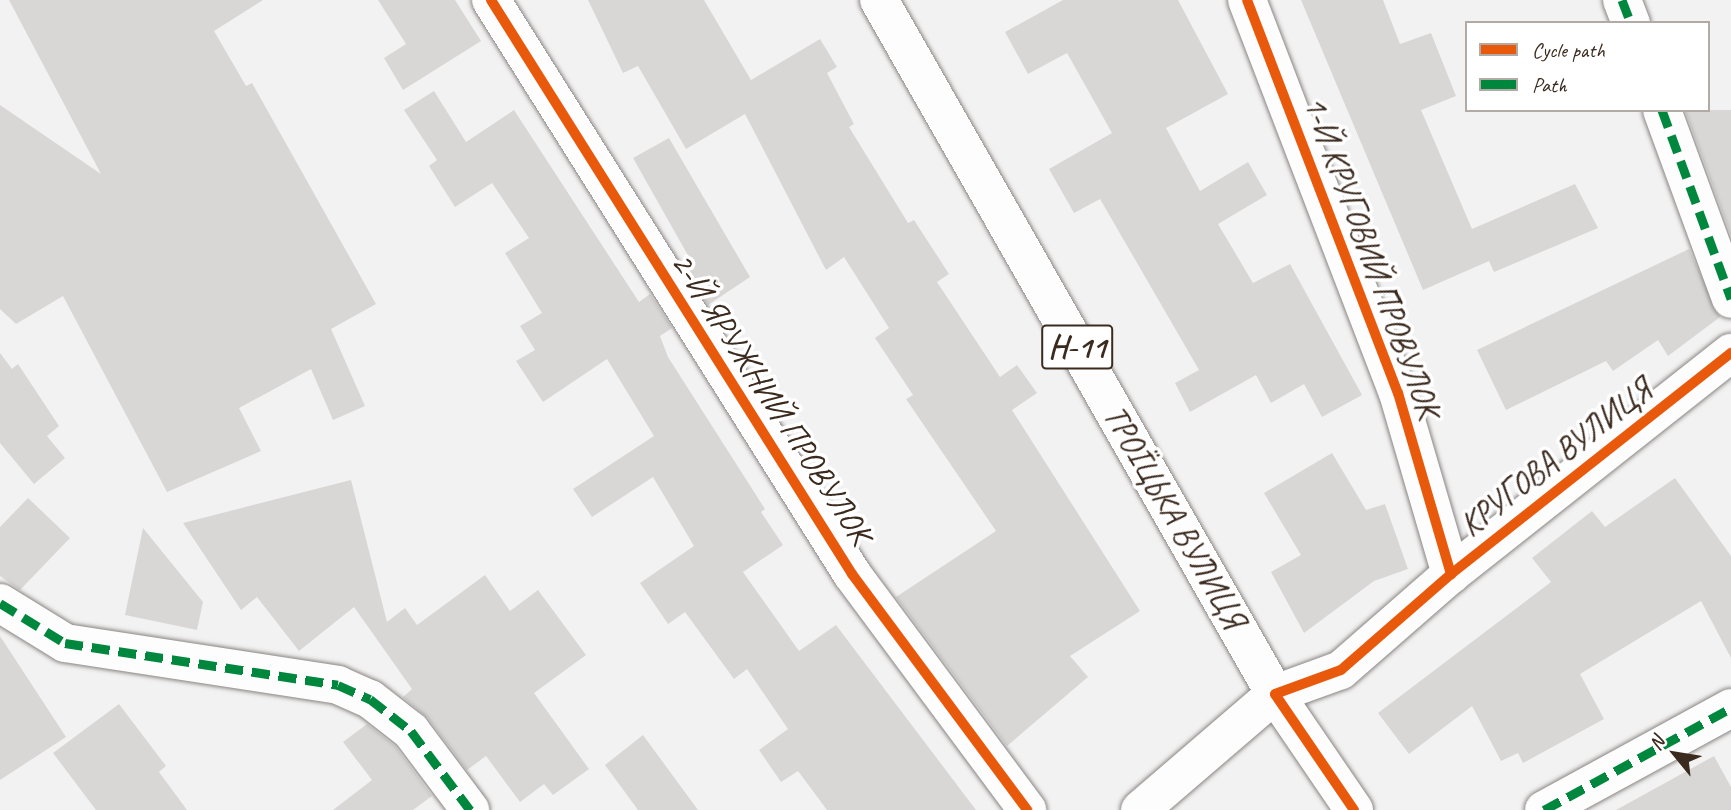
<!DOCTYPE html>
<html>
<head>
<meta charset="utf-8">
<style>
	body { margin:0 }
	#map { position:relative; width:1731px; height:810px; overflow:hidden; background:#f3f2f2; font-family:Caveat,sans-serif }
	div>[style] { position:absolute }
	.building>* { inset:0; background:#d9d7d6 }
	.roads { filter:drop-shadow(0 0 2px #898582) drop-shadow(0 0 2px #898582) }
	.minor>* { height:38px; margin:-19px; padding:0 19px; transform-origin:19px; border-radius:19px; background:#fdfdfd }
	.primary>* { height:38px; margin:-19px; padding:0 19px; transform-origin:19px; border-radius:19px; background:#fdfdfd }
	.quiet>* { height:9px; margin-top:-4.5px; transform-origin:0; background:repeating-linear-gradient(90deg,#00873e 0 18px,transparent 0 27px) }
	.cycleway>* { height:10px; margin:-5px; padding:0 5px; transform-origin:5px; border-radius:5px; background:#e8590c }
	span { translate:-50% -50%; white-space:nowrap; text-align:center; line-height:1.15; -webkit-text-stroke:7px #fff; paint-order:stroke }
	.shield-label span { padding:2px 5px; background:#fff; border:2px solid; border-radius:5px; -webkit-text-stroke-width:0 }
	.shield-label { font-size:32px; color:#3b2a1e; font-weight:700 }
	.street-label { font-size:33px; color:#3b2a1e }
	.legend { position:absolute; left:1465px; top:21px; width:245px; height:91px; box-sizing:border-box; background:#fff; border:2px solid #b1aaa5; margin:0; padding:9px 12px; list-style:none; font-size:21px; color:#3b2a1e }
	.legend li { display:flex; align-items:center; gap:14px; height:35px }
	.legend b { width:35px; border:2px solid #b1aaa5 }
	.north { position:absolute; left:1640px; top:719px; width:70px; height:70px; -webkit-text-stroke:5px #fff; paint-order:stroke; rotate:300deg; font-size:19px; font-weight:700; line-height:28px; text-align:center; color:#3b2a1e }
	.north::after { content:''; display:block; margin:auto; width:24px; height:32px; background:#3b2a1e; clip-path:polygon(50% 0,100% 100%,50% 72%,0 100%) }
</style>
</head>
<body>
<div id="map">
	<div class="building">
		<i style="clip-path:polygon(9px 0,263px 0,214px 31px,246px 86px,252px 83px,376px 304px,331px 329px,365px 406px,333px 420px,311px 369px,239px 408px,261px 451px,167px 492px,63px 296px,16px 324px,0 309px,0 105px,101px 174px)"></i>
		<i style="clip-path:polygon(378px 0,455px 0,481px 41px,403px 90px,384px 58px,406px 44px)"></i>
		<i style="clip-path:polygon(588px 0,704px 0,751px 80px,820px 39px,837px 67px,827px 73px,854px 124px,849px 127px,908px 223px,914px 220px,949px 274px,937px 282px,1000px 377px,1017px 365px,1037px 393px,1012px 410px,1140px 611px,1070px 656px,1088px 677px,1007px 746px,896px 597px,996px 531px,906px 399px,913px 395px,875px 338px,889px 328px,844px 257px,826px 270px,745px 114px,686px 149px,638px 66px,623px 73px)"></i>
		<i style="clip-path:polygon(1063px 0,1178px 0,1228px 94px,1166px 128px,1200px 191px,1248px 162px,1267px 195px,1218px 224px,1253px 283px,1290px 264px,1362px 395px,1322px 417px,1304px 384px,1271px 403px,1256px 375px,1190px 412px,1175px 383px,1199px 370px,1100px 199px,1074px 213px,1049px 169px,1112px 133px,1067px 53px,1028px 74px,1005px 32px)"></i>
		<i style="clip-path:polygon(1301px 0,1383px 0,1400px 44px,1431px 33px,1456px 96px,1421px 110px,1472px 229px,1575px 184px,1598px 228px,1494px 272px,1489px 261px,1423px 290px)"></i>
		<i style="clip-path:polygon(434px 91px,466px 142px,514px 110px,639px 302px,650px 294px,672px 328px,660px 336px,668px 357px,765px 509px,761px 512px,783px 545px,743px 572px,799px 651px,836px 625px,976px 810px,827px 810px,798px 771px,781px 782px,759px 750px,788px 729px,747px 669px,734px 679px,685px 612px,668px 624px,640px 583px,694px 546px,653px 477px,592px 517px,573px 489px,654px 436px,607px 359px,543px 402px,516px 361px,535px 350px,520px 326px,542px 313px,505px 253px,529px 238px,492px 183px,455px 207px,429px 166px,437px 160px,404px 110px)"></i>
		<i style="clip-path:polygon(1685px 110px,1731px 110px,1731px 235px)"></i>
		<i style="clip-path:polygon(669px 138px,750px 277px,708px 305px,687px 271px,694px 266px,633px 158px)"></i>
		<i style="clip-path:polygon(1689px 249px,1720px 317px,1668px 356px,1658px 340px,1613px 371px,1606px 361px,1506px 410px,1477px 350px)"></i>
		<i style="clip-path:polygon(0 353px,12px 369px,18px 364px,59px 426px,47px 436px,65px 458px,34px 484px,0 443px)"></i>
		<i style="clip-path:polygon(1332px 453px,1366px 510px,1385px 504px,1408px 569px,1374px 581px,1304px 633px,1271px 572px,1301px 555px,1264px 493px)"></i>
		<i style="clip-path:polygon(1675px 478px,1731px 556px,1731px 658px,1701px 601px,1580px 674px,1604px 719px,1523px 763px,1518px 753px,1501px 761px,1472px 706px,1409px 754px,1378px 713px,1551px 582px,1532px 558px,1592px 511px,1605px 527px)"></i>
		<i style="clip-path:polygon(351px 480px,387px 622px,405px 608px,417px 625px,485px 575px,510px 611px,538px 590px,586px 655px,534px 693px,589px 769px,553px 795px,544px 784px,520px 802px,486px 756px,467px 770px,428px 718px,403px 697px,412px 689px,354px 607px,299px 651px,257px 597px,241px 610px,183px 523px)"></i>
		<i style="clip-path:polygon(28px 498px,70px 538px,20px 590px,0 576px,0 527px)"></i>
		<i style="clip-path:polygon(143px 528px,203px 602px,197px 630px,125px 615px)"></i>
		<i style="clip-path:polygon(0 636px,66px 737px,0 780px)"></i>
		<i style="clip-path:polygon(119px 704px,166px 766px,159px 772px,187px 810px,96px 810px,53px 753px)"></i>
		<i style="clip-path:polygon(367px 724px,395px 746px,432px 796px,413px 810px,333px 810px,372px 780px,343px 742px)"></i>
		<i style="clip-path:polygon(643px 735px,698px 810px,638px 810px,605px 765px)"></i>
		<i style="clip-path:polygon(1714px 756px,1731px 787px,1731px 810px,1616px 810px)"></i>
	</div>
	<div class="roads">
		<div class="minor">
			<i style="left:491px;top:0;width:678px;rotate:57.83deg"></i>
			<i style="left:852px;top:574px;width:294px;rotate:53.4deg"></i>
			<i style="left:1247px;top:0;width:421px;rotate:69deg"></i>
			<i style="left:1398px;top:393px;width:189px;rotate:73.7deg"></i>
			<i style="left:1622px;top:0;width:25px;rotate:69deg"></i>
			<i style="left:1662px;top:110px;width:201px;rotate:69.9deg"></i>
			<i style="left:0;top:603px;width:76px;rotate:31.6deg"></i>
			<i style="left:65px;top:643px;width:276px;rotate:8.7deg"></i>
			<i style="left:338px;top:685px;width:35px;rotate:24deg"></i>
			<i style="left:370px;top:699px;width:52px;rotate:38deg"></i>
			<i style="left:411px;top:731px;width:99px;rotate:53.2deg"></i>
			<i style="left:1354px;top:810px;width:140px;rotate:-124.3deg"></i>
			<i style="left:1275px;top:694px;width:70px;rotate:-20deg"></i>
			<i style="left:1341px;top:670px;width:146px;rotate:-41.1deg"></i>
			<i style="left:1451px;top:574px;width:357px;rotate:-38.3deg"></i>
			<i style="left:1544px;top:810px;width:213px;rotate:-28.6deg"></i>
		</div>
		<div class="primary">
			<i style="left:879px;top:0;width:799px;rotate:60.29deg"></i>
			<i style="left:1275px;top:694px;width:178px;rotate:139.3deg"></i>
		</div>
	</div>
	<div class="quiet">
		<i style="left:1622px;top:0;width:25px;rotate:69deg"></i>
		<i style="left:1662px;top:110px;width:201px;rotate:69.9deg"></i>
		<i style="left:0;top:603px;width:76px;rotate:31.6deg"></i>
		<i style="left:65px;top:643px;width:276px;rotate:8.7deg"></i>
		<i style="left:338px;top:685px;width:35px;rotate:24deg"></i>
		<i style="left:370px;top:699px;width:52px;rotate:38deg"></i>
		<i style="left:411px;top:731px;width:99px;rotate:53.2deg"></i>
		<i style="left:1544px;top:810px;width:213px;rotate:-28.6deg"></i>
	</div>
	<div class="cycleway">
		<i style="left:491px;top:0;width:678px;rotate:57.83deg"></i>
		<i style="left:852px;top:574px;width:294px;rotate:53.4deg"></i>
		<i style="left:1247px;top:0;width:421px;rotate:69deg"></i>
		<i style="left:1398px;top:393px;width:189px;rotate:73.7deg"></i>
		<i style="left:1354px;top:810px;width:140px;rotate:-124.3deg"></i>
		<i style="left:1275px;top:694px;width:70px;rotate:-20deg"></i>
		<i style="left:1341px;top:670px;width:146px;rotate:-41.1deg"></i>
		<i style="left:1451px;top:574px;width:357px;rotate:-38.3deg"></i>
	</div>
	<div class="shield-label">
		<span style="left:1077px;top:347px">Н-11</span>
	</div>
	<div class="street-label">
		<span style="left:1371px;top:257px;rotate:70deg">1-Й КРУГОВИЙ ПРОВУЛОК</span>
		<span style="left:771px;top:398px;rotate:57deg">2-Й ЯРУЖНИЙ ПРОВУЛОК</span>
		<span style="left:1556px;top:458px;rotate:-38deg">КРУГОВА ВУЛИЦЯ</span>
		<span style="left:1174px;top:517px;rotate:60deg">ТРОЇЦЬКА ВУЛИЦЯ</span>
	</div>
	<ul class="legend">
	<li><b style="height:9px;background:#e8590c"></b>Cycle path</li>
	<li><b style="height:9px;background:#00873e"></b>Path</li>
	</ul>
	<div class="north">N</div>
</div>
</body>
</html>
